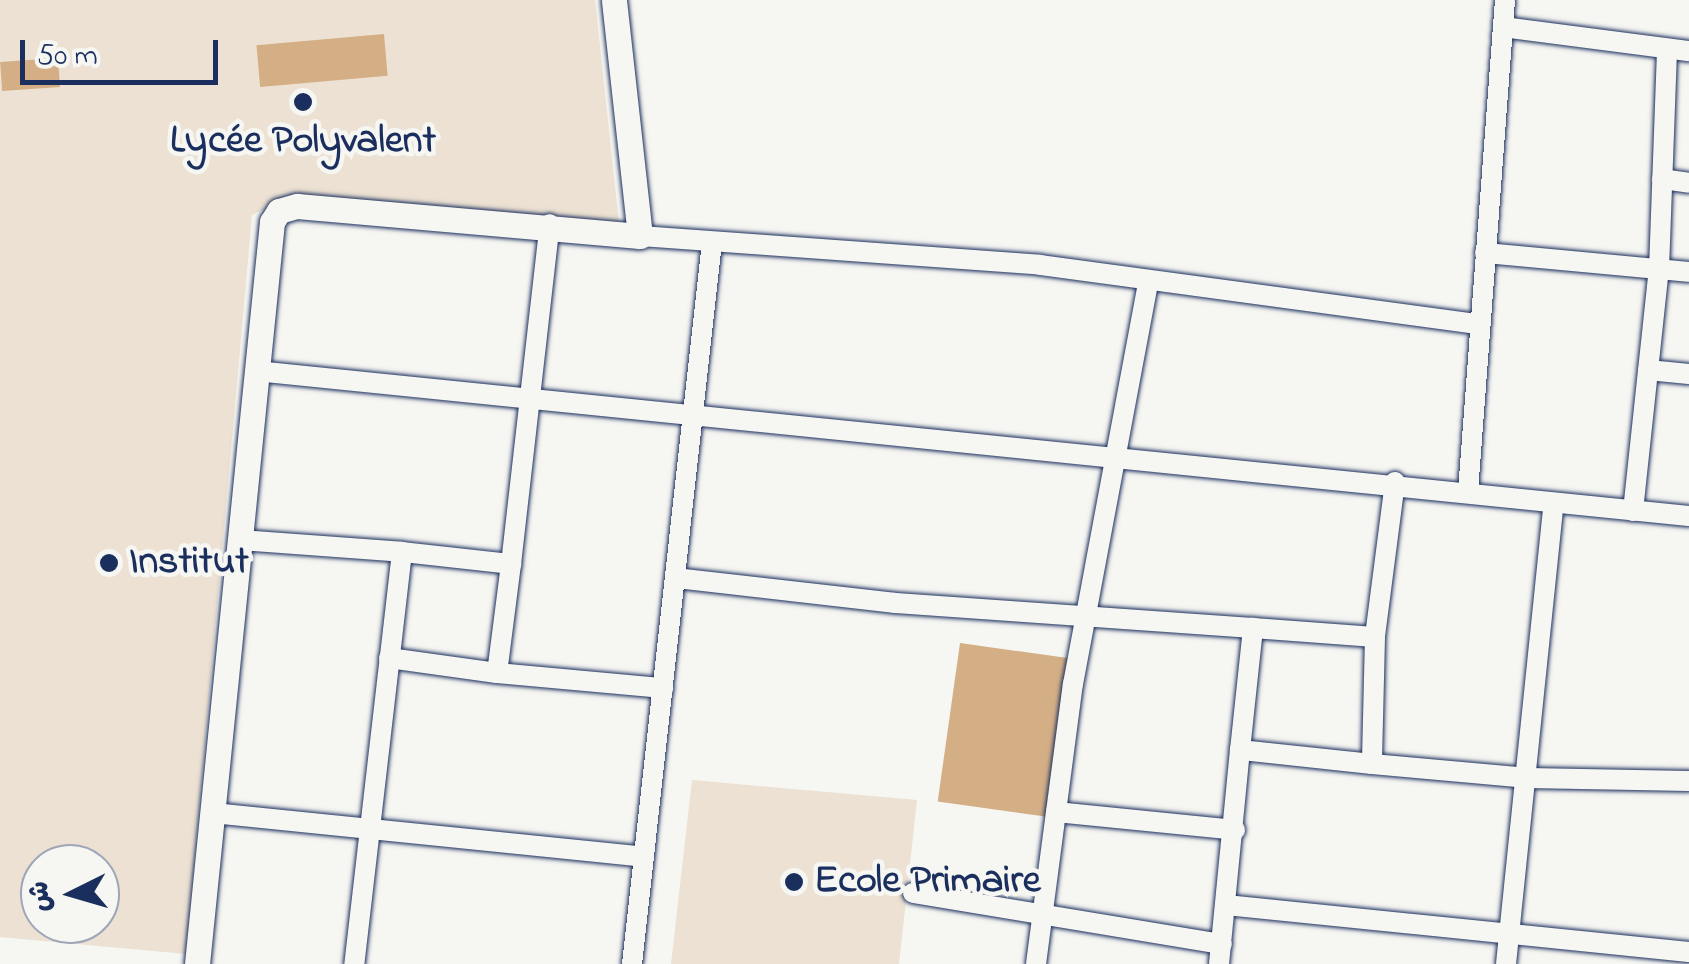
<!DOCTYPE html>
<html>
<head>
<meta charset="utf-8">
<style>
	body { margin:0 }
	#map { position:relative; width:1689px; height:964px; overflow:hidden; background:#f6f6f2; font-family:"Indie Flower","Playpen Sans Arabic",sans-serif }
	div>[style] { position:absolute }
	.built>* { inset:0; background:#ece1d2 }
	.building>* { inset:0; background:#d4af86; transform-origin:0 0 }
	.roads { filter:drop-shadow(0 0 2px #1b2f5e) drop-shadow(0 0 2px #1b2f5e) }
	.minor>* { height:20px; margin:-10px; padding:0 10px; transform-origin:10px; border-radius:10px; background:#f6f6f2 }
	.tertiary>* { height:25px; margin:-12.5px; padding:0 12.5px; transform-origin:12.5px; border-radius:12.5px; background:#f6f6f2 }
	.dots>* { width:28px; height:28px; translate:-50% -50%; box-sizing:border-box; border:5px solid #f6f6f2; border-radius:50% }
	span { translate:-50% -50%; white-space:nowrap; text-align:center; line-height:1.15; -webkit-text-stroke:9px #f6f6f2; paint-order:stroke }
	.poi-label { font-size:40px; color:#1b2f5e; font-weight:700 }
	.left { translate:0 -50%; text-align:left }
	.north { position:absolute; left:20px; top:844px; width:100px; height:100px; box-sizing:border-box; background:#f6f6f2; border:2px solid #9ea6b7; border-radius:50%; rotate:265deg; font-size:28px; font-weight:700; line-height:40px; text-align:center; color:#1b2f5e }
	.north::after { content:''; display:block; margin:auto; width:35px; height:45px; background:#1b2f5e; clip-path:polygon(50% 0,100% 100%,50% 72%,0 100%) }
	.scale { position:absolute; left:20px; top:40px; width:198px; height:45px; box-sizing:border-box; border:5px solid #1b2f5e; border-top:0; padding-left:12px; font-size:30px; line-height:35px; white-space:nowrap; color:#1b2f5e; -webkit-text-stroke:8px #f6f6f2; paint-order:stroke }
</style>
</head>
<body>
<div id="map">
	<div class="built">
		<i style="clip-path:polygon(evenodd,0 0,595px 0,620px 233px,276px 204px,252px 215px,186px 954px,0 937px,0 0,40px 864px,100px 864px,100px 924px,40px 924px,40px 864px)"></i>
		<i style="clip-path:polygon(692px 780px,917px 800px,899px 964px,671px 964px)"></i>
	</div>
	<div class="building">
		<i style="left:384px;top:34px;width:42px;height:128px;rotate:85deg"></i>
		<i style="left:58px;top:58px;width:29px;height:58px;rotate:86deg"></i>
		<i style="left:960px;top:643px;width:114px;height:160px;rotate:8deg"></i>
	</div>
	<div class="roads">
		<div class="minor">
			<i style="left:1503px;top:27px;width:188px;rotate:7.4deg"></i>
			<i style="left:1662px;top:179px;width:27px;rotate:8deg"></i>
			<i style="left:640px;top:236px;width:401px;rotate:4.1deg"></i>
			<i style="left:1040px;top:265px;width:441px;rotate:7.7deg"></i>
			<i style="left:1485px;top:253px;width:205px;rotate:5.3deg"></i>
			<i style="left:1648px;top:370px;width:41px;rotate:5.6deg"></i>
			<i style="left:256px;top:371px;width:1440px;rotate:5.78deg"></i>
			<i style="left:1395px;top:482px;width:156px;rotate:97.4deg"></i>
			<i style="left:1375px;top:637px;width:127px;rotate:91.4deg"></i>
			<i style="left:1372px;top:764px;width:157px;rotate:5.1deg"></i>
			<i style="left:1528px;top:778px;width:161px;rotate:1.1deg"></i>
			<i style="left:1468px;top:492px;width:493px;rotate:-85.7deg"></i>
			<i style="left:1633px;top:511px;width:243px;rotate:-83.9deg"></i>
			<i style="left:1659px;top:269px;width:220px;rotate:-87.9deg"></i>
			<i style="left:240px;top:540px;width:162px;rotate:4.2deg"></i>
			<i style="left:402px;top:552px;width:415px;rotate:96.6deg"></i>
			<i style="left:402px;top:552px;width:110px;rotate:6.3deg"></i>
			<i style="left:511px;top:564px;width:342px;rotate:-83.5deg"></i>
			<i style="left:511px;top:564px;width:110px;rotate:97.3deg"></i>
			<i style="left:497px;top:673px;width:167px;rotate:5.2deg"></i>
			<i style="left:676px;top:578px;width:220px;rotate:6.5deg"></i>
			<i style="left:895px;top:603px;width:359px;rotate:4deg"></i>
			<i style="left:389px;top:658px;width:109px;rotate:7.9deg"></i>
			<i style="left:1372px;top:764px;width:133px;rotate:-173.9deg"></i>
			<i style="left:1240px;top:750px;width:123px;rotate:-83.9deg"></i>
			<i style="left:1253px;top:628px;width:122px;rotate:4.2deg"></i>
			<i style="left:1056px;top:812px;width:180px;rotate:5.7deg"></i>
			<i style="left:213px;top:813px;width:433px;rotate:5.8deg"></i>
			<i style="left:913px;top:893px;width:313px;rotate:9.4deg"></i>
			<i style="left:1226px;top:905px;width:465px;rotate:5.8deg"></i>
			<i style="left:632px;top:964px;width:726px;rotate:-83.68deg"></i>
			<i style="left:1036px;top:964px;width:282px;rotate:-82.5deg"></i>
			<i style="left:1073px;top:684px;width:409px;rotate:-79.4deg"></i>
			<i style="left:1219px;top:964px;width:215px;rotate:-84.4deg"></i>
			<i style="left:1506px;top:964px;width:463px;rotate:-84.1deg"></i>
		</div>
		<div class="tertiary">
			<i style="left:197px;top:964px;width:746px;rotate:-84.23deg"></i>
			<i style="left:272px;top:222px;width:13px;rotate:-58deg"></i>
			<i style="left:279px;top:211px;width:19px;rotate:-16deg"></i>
			<i style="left:297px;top:206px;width:344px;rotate:5deg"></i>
			<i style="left:640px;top:236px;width:237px;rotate:-96.3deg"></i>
		</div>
	</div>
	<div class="dots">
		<i style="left:303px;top:102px;background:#1b2f5e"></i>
		<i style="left:109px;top:563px;background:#1b2f5e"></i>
		<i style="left:794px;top:882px;background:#1b2f5e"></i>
	</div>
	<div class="poi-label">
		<span style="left:303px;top:142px">Lycée Polyvalent</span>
		<span class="left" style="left:129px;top:563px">Institut</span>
		<span class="left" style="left:814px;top:882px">Ecole Primaire</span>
	</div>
	<div class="north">ش</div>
	<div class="scale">50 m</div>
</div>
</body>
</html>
